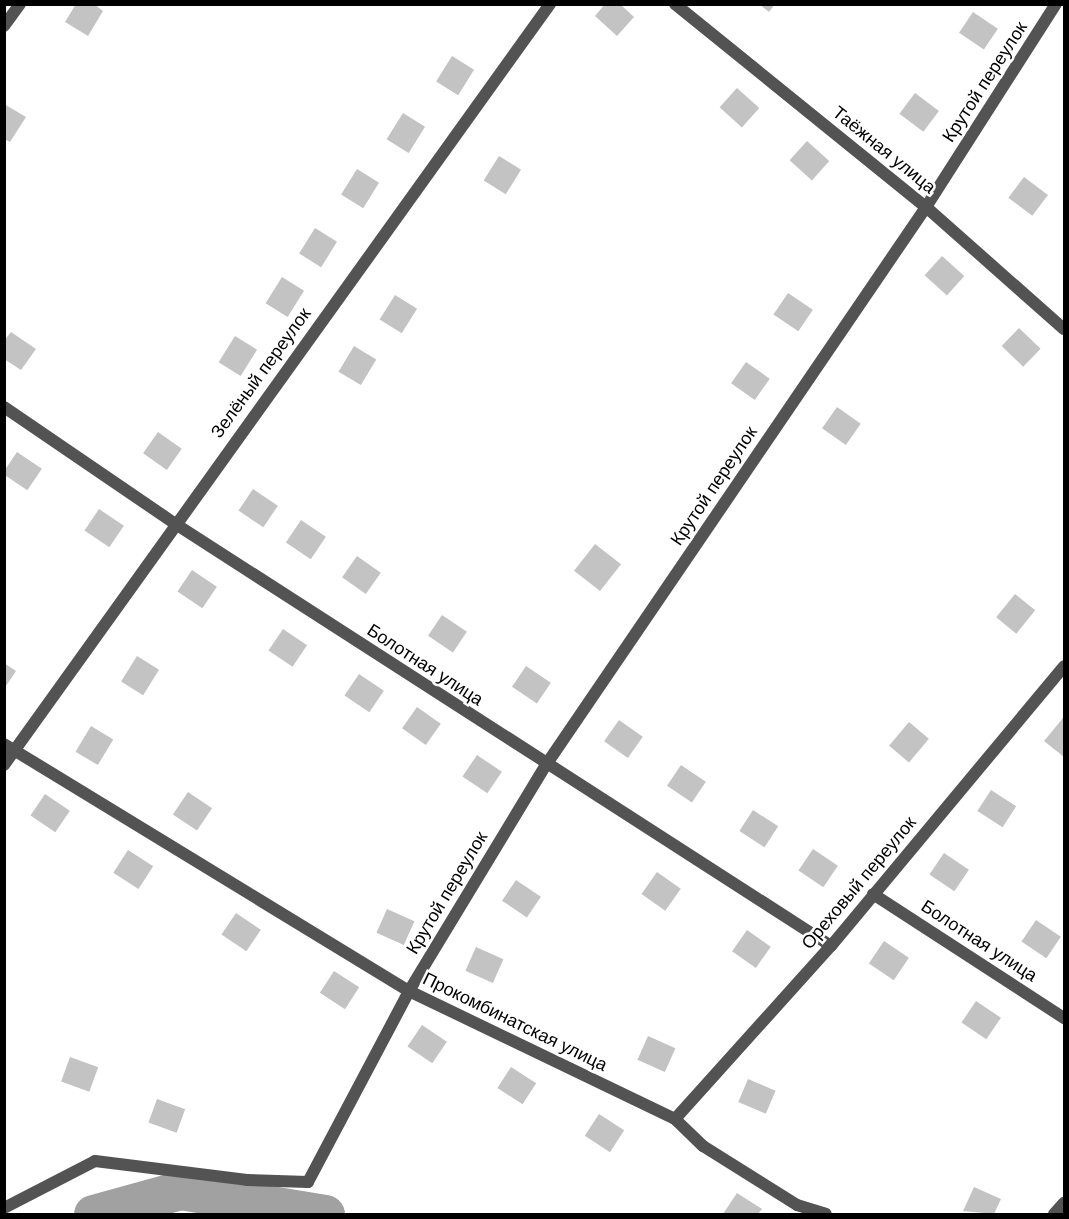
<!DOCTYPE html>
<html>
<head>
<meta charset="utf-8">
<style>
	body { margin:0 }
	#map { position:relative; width:1069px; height:1219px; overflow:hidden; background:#fff; font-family:Helvetica,sans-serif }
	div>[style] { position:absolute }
	.river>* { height:39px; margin:-19.5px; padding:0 19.5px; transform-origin:19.5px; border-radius:19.5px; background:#a1a1a1 }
	.building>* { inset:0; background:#c3c3c3; transform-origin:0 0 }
	.street>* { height:12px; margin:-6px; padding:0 6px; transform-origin:6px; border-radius:6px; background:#535353 }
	span { translate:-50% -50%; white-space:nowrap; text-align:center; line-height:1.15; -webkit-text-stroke:5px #fff; paint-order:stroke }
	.street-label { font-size:18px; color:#000 }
	.frame { position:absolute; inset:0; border:6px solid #000; pointer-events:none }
</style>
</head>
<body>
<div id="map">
	<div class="river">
		<i style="left:93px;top:1214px;width:90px;rotate:-15.4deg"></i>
		<i style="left:180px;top:1190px;width:147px;rotate:9.4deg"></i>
	</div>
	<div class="building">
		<i style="clip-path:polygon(76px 4px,94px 4px,103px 11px,88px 36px,65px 22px)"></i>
		<i style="clip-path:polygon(605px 4px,620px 4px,634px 17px,617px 36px,595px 16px)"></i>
		<i style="clip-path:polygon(759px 4px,775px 4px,769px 12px)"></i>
		<i style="left:973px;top:12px;width:30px;height:25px;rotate:34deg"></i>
		<i style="left:452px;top:56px;width:26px;height:30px;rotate:32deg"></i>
		<i style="left:737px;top:88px;width:30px;height:26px;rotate:42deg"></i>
		<i style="left:915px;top:93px;width:30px;height:26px;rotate:37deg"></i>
		<i style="clip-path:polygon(4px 104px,26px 117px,10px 142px,4px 139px)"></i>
		<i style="left:403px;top:113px;width:26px;height:31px;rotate:32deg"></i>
		<i style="left:807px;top:141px;width:30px;height:26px;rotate:42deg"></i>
		<i style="left:499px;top:156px;width:26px;height:29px;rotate:32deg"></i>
		<i style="left:357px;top:169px;width:26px;height:30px;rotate:32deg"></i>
		<i style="left:1024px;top:177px;width:30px;height:26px;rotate:37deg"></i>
		<i style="left:315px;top:228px;width:26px;height:30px;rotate:32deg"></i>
		<i style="left:942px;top:256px;width:30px;height:26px;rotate:42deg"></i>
		<i style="left:282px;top:277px;width:26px;height:31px;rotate:32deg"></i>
		<i style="left:788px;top:293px;width:30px;height:26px;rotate:34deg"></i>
		<i style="left:395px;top:295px;width:26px;height:29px;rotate:32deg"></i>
		<i style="left:1019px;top:328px;width:30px;height:25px;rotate:44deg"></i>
		<i style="clip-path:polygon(11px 332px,36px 349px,21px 370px,4px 359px,4px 341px)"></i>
		<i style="left:235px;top:336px;width:26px;height:31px;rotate:32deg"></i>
		<i style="left:354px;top:346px;width:26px;height:30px;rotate:31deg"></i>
		<i style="left:746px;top:362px;width:29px;height:26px;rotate:35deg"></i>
		<i style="left:837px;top:407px;width:29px;height:26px;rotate:35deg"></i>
		<i style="left:158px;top:432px;width:29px;height:26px;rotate:35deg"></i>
		<i style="left:17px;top:452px;width:30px;height:26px;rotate:34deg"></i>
		<i style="left:253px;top:489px;width:30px;height:26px;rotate:34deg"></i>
		<i style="left:99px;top:509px;width:30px;height:26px;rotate:34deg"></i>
		<i style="left:301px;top:520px;width:30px;height:27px;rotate:34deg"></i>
		<i style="left:595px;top:544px;width:33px;height:34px;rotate:38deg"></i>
		<i style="left:357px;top:556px;width:29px;height:26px;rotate:35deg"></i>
		<i style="left:192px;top:570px;width:30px;height:26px;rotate:34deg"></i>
		<i style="left:1015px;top:594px;width:26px;height:30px;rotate:39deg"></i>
		<i style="left:442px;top:615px;width:30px;height:25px;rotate:34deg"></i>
		<i style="left:283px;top:629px;width:29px;height:26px;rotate:34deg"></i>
		<i style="left:137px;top:656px;width:26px;height:30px;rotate:32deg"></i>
		<i style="clip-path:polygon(4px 663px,16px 671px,4px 689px)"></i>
		<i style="left:526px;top:666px;width:30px;height:25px;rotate:34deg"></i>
		<i style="left:359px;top:674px;width:30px;height:26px;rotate:34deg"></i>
		<i style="left:417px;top:707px;width:29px;height:26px;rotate:35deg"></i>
		<i style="clip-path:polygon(1063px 718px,1064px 719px,1064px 757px,1044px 741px)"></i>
		<i style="left:619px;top:720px;width:29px;height:26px;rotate:35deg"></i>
		<i style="left:909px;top:722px;width:26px;height:31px;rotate:40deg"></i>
		<i style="left:91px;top:726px;width:26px;height:30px;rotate:31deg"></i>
		<i style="left:477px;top:755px;width:30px;height:26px;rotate:34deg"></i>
		<i style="left:681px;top:765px;width:30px;height:25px;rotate:34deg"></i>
		<i style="left:991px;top:790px;width:30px;height:25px;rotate:33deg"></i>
		<i style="left:188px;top:792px;width:29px;height:27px;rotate:34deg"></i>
		<i style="left:45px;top:794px;width:30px;height:26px;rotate:34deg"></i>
		<i style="left:753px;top:810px;width:30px;height:25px;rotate:33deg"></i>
		<i style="left:813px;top:849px;width:30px;height:26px;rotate:34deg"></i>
		<i style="left:128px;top:850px;width:30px;height:27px;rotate:33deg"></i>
		<i style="left:944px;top:853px;width:30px;height:26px;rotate:34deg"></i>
		<i style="left:657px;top:872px;width:29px;height:27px;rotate:35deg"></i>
		<i style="left:516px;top:880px;width:30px;height:25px;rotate:34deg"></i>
		<i style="left:387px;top:909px;width:30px;height:26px;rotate:24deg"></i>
		<i style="left:236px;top:913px;width:30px;height:26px;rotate:34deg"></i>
		<i style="left:1036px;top:920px;width:30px;height:26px;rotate:34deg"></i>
		<i style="left:747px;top:930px;width:29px;height:26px;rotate:35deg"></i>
		<i style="left:884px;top:941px;width:30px;height:27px;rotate:34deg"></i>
		<i style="left:476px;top:947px;width:30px;height:26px;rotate:24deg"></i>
		<i style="left:334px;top:971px;width:30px;height:26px;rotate:33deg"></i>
		<i style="left:976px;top:1001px;width:30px;height:26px;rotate:34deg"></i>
		<i style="left:422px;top:1025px;width:30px;height:26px;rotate:34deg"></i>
		<i style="left:648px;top:1036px;width:30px;height:26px;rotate:24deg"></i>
		<i style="left:70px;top:1057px;width:30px;height:26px;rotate:20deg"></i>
		<i style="left:511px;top:1067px;width:30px;height:25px;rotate:33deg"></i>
		<i style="left:748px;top:1079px;width:30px;height:25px;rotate:23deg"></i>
		<i style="left:157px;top:1099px;width:30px;height:25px;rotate:20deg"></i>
		<i style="left:599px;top:1114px;width:30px;height:26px;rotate:33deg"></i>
		<i style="clip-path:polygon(974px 1187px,1001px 1199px,994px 1214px,963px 1211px)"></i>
		<i style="clip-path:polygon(737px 1193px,762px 1209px,758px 1214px,723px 1214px)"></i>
	</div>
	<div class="street">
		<i style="left:675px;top:4px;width:323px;rotate:39deg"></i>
		<i style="left:926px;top:207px;width:184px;rotate:41.5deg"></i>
		<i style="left:4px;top:26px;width:27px;rotate:-54deg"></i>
		<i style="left:4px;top:407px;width:206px;rotate:34.3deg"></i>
		<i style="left:174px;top:523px;width:781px;rotate:32.77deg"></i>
		<i style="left:4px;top:744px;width:474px;rotate:31.4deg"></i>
		<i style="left:409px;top:991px;width:295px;rotate:25.7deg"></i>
		<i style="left:675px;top:1119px;width:39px;rotate:44deg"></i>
		<i style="left:703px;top:1146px;width:111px;rotate:32.1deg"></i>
		<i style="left:797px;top:1205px;width:30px;rotate:17deg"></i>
		<i style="left:4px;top:765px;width:937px;rotate:-54.34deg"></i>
		<i style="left:873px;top:894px;width:228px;rotate:33deg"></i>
		<i style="left:675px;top:1119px;width:233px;rotate:-48deg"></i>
		<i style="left:831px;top:946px;width:364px;rotate:-50.2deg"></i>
		<i style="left:4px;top:1208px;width:102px;rotate:-27.3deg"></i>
		<i style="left:95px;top:1161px;width:153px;rotate:7.1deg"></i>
		<i style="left:247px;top:1180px;width:61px;rotate:1.9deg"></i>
		<i style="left:308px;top:1182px;width:216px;rotate:-62.1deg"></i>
		<i style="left:409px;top:991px;width:264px;rotate:-58.8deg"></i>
		<i style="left:546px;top:765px;width:675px;rotate:-55.74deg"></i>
		<i style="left:926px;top:207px;width:241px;rotate:-57.4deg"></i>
		<i style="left:1054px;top:1214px;width:15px;rotate:-48deg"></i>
	</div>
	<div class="street-label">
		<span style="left:985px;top:82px;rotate:-57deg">Крутой переулок</span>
		<span style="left:884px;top:150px;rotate:39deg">Таёжная улица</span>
		<span style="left:261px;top:373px;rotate:-54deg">Зелёный переулок</span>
		<span style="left:714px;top:486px;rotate:-56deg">Крутой переулок</span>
		<span style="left:425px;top:665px;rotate:33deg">Болотная улица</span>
		<span style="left:859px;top:883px;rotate:-50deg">Ореховый переулок</span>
		<span style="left:447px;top:893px;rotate:-59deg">Крутой переулок</span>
		<span style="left:979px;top:941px;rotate:33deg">Болотная улица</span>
		<span style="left:515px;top:1022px;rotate:26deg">Прокомбинатская улица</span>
	</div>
	<div class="frame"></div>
</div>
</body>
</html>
